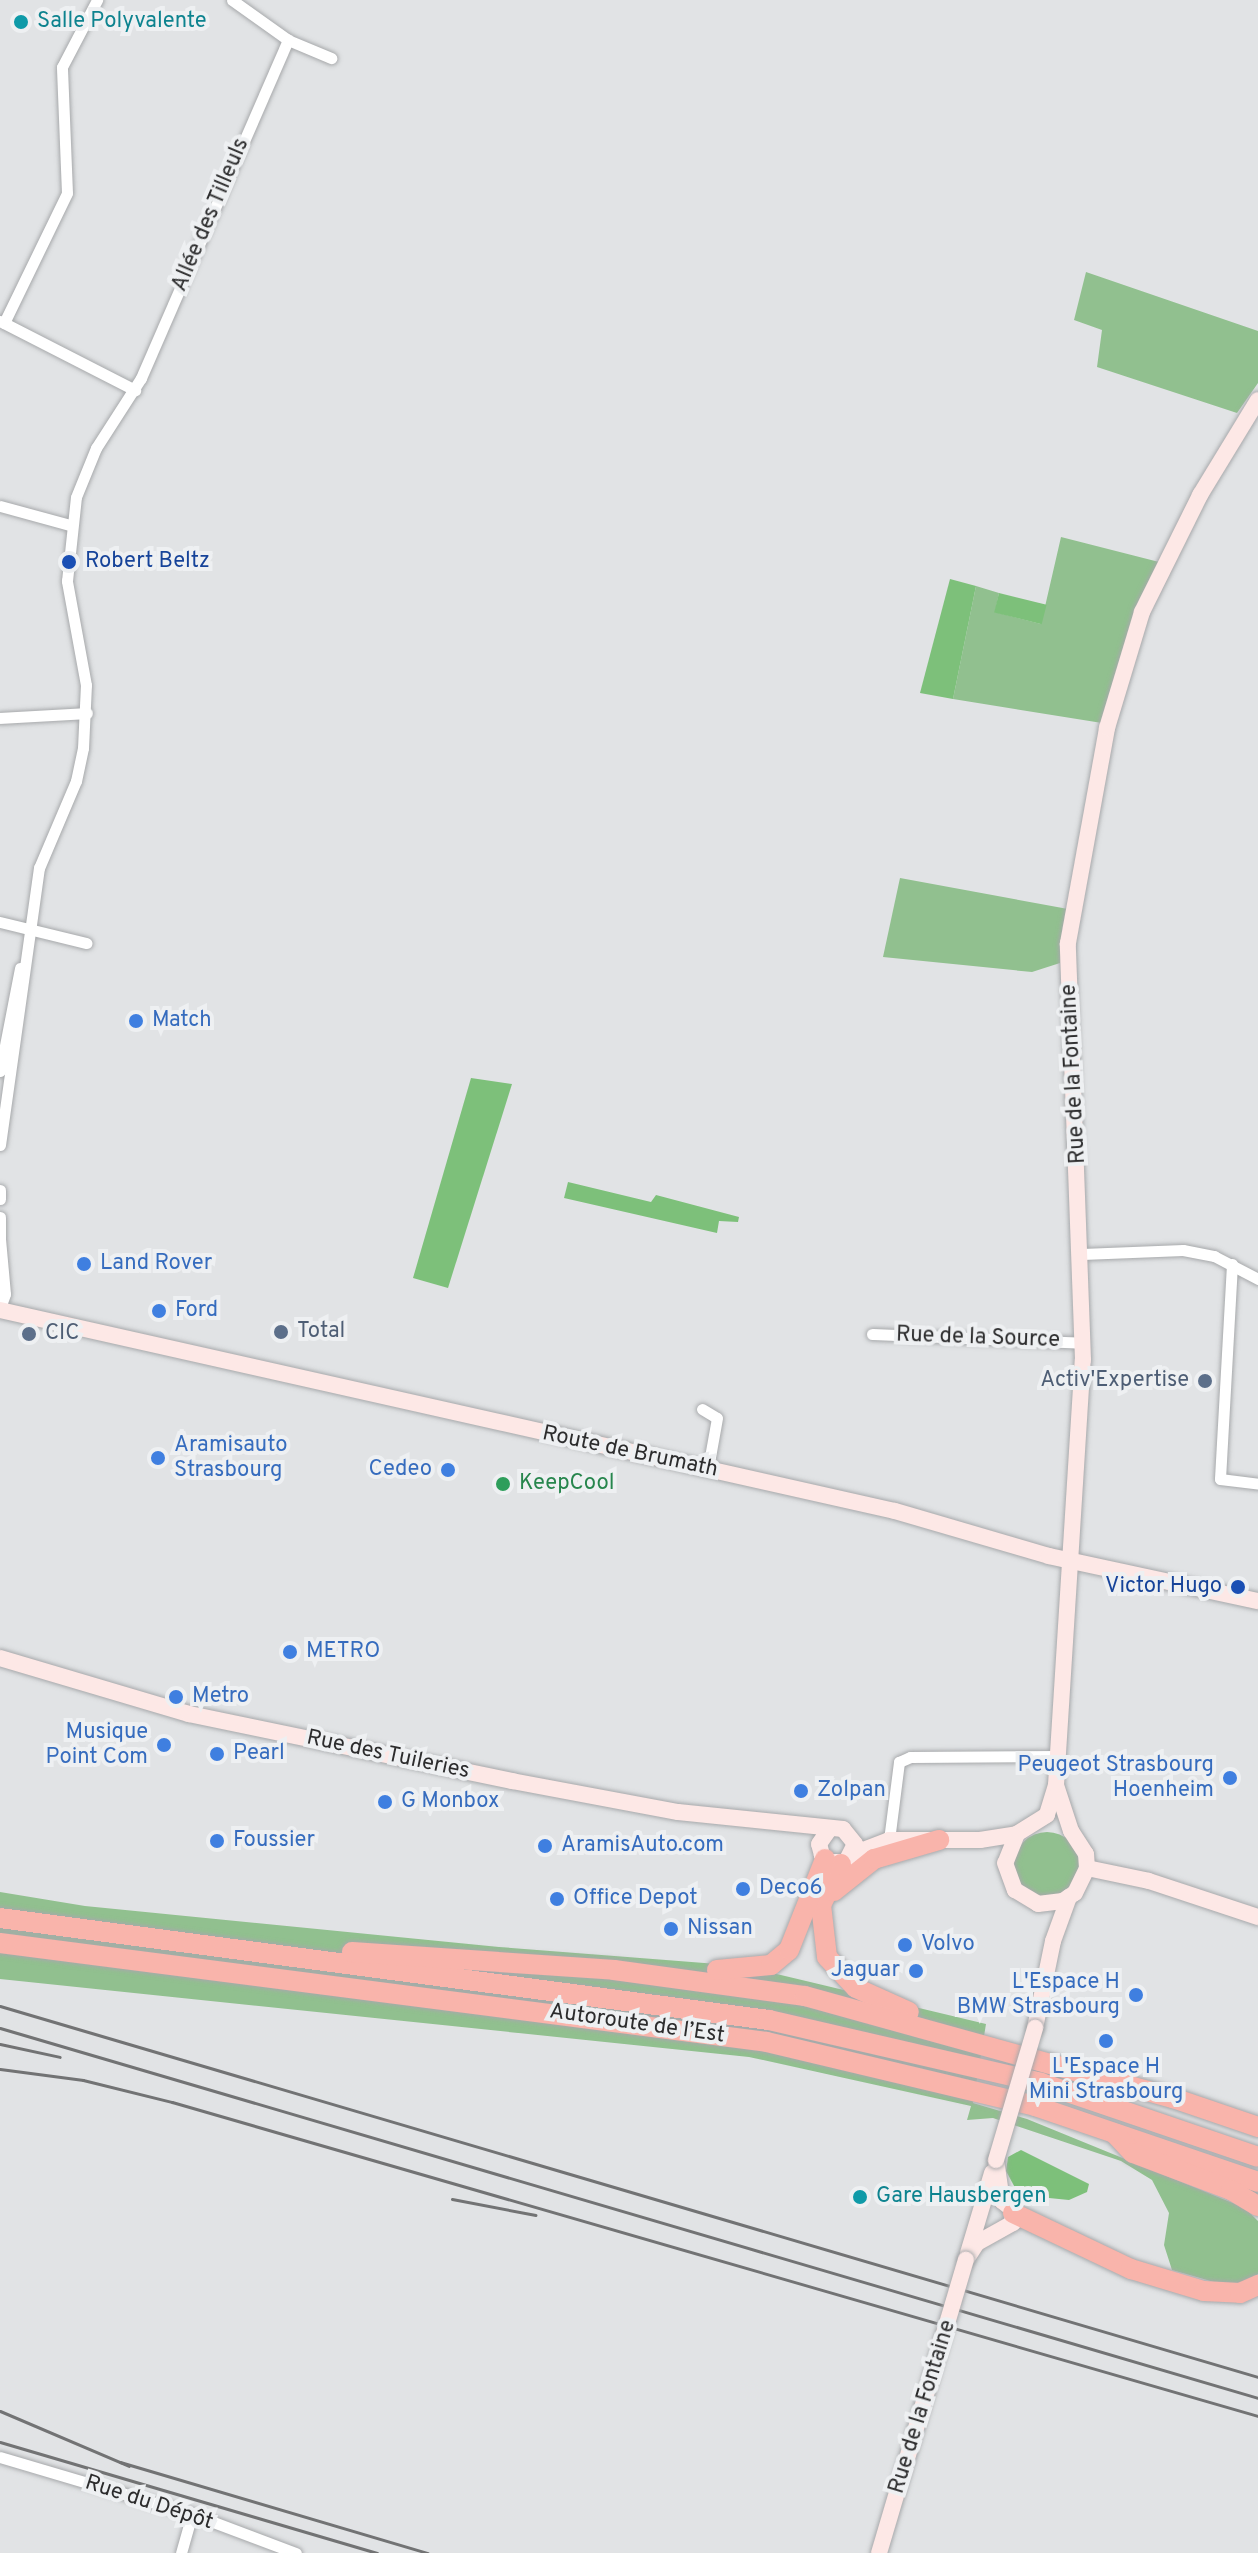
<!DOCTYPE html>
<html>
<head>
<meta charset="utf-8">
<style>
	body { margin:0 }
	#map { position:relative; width:1258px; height:2553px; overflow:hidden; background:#e1e3e5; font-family:Overpass,sans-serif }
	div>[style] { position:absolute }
	.green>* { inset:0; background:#91c08f }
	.round { border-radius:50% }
	.forest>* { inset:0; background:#7dc07a; transform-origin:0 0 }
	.roads { filter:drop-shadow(0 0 2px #a7a9ab) drop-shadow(0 0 2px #a7a9ab) }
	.street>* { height:11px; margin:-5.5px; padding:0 5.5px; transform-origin:5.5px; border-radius:5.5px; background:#fff }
	.secondary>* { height:16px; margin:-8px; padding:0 8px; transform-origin:8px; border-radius:8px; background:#fde8e6 }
	.highway>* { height:20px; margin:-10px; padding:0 10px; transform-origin:10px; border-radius:10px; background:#f9b4ab }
	.rail>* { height:3px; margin:-1.5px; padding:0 1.5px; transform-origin:1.5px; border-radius:1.5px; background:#727374 }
	.bridges { filter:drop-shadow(0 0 2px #a7a9ab) drop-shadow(0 0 2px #a7a9ab) }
	.secondary-bridge>* { height:16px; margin:-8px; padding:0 8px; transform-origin:8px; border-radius:8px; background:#fde8e6 }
	.dots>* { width:22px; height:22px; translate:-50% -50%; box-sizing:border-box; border:4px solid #eef0f2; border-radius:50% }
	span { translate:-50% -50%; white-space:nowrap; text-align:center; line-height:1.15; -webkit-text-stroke:8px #eef0f2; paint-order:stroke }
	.culture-label { font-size:22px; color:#0d838f }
	.left { translate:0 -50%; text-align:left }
	.street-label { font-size:22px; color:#2c2c2d }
	.transit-label { font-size:22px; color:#164399 }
	.right { translate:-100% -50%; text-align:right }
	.shop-label { font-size:22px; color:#366cbe }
	.service-label { font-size:22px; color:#4e5e75 }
	.leisure-label { font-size:22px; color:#27864d }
</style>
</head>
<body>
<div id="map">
	<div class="green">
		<i style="clip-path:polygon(1086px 272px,1258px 331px,1258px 383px,1237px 413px,1097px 367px,1102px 330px,1074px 320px)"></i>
		<i style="clip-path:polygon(1061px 537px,1159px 562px,1102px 723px,953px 699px,976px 586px,999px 593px,995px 612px,1041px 624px)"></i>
		<i style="clip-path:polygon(900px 878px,1068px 909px,1060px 963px,1032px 972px,883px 957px)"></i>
		<i class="round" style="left:1014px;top:1832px;width:66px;height:66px"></i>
		<i style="clip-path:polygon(0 1892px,85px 1906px,499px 1947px,743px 1966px,986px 2024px,973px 2103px,1027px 2119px,1245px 2208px,1258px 2221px,1258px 2274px,1235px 2288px,1172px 2270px,1164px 2245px,1169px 2213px,1152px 2180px,1121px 2161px,993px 2118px,967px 2120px,971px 2106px,749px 2057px,0 1979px)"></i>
	</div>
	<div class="forest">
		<i style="clip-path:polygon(950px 579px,976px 586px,953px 699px,920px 693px)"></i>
		<i style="left:999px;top:593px;width:49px;height:20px;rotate:14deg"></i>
		<i style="clip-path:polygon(471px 1078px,512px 1084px,448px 1288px,413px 1278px)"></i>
		<i style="clip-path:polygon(568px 1182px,651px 1202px,656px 1195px,739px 1217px,738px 1222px,719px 1221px,717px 1233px,564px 1198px)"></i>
		<i style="clip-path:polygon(1021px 2150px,1089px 2184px,1087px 2192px,1069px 2200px,1019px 2195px,1006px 2171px,1008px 2157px)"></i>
	</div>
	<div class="roads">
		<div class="street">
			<i style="left:232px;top:0;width:69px;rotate:35.5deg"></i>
			<i style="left:288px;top:40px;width:47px;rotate:22.7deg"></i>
			<i style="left:0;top:321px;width:152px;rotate:27.1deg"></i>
			<i style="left:4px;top:323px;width:144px;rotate:-64.1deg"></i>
			<i style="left:67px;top:193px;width:126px;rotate:-92.3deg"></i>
			<i style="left:62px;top:67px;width:76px;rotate:-62.4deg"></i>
			<i style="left:0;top:506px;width:73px;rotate:15.2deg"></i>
			<i style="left:0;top:718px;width:87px;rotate:-3.3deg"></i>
			<i style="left:0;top:922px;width:89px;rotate:13.7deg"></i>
			<i style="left:0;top:1071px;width:105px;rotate:-79deg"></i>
			<i style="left:0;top:1145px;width:280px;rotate:-82deg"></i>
			<i style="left:39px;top:868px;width:95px;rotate:-67deg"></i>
			<i style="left:76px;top:781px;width:34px;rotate:-78deg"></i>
			<i style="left:83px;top:748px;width:63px;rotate:-87.3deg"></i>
			<i style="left:86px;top:685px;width:106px;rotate:-100.4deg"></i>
			<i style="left:67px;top:581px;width:84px;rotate:-83.9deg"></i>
			<i style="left:76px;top:497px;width:53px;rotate:-67.8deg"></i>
			<i style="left:96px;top:448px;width:83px;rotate:-57.3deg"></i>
			<i style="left:141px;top:378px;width:369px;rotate:-66.5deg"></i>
			<i style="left:0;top:1190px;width:9px;rotate:90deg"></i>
			<i style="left:0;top:1217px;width:21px;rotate:90deg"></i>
			<i style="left:0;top:1239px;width:55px;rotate:84.8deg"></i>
			<i style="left:5px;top:1294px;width:15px;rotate:110deg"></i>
			<i style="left:1082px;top:1254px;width:101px;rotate:-2.3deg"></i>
			<i style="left:1183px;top:1250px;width:32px;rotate:11deg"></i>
			<i style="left:1214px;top:1256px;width:50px;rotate:27.6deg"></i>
			<i style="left:1232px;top:1264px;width:215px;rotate:93.2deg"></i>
			<i style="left:1220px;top:1479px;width:38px;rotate:7deg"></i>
			<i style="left:872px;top:1334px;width:211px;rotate:2.4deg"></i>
			<i style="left:702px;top:1409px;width:17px;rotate:31deg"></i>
			<i style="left:717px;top:1418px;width:51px;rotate:100.2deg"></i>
			<i style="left:889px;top:1840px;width:79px;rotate:-82.7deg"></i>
			<i style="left:899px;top:1762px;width:12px;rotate:-24deg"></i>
			<i style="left:910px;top:1757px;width:146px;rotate:-0.4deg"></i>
			<i style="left:0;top:2457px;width:200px;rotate:16.5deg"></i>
			<i style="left:192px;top:2514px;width:111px;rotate:20.6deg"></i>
			<i style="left:181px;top:2553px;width:41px;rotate:-74.2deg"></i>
		</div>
		<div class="secondary">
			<i style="left:0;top:1310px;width:917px;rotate:12.66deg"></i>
			<i style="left:895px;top:1511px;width:160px;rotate:16.3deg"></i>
			<i style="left:1049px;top:1556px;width:214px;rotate:12.2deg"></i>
			<i style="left:0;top:1658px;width:197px;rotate:16.5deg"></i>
			<i style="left:189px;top:1714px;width:330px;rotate:11.7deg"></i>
			<i style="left:512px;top:1781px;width:169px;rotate:10.6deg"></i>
			<i style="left:678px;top:1812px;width:166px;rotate:5.9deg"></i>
			<i style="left:843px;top:1829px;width:19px;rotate:51deg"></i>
			<i style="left:855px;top:1844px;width:20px;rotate:117deg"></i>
			<i style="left:846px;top:1862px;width:16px;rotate:180deg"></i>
			<i style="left:830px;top:1862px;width:11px;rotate:-139deg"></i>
			<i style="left:822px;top:1855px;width:11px;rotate:-105deg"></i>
			<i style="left:819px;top:1844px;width:16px;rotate:-55deg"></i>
			<i style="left:1056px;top:1785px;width:31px;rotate:107deg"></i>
			<i style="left:1047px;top:1815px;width:36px;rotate:148deg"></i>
			<i style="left:1017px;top:1834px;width:31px;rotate:112deg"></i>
			<i style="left:1005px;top:1863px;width:29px;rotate:70deg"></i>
			<i style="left:1015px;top:1890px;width:27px;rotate:31deg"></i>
			<i style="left:1038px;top:1904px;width:25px;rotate:-7deg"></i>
			<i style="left:1063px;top:1901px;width:14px;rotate:-34deg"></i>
			<i style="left:1075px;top:1893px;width:28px;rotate:-64deg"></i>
			<i style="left:1087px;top:1868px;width:14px;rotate:-94deg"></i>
			<i style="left:1086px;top:1854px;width:27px;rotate:-123deg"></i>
			<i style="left:1071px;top:1831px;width:48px;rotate:-108.1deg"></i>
			<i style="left:1056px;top:1785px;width:426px;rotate:-86.4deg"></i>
			<i style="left:1083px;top:1360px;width:417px;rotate:-92.1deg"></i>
			<i style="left:1068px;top:943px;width:219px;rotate:-79.7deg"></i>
			<i style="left:1107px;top:728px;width:121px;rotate:-73.2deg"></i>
			<i style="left:1142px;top:612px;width:131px;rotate:-63.6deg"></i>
			<i style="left:1200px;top:495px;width:111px;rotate:-58.6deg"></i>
			<i style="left:853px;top:1854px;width:39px;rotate:-21deg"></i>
			<i style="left:889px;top:1840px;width:91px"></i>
			<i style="left:980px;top:1840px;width:37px;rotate:-9deg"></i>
			<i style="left:1087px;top:1868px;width:63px;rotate:11.8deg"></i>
			<i style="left:1149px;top:1881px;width:115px;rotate:18.3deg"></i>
			<i style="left:1035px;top:2028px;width:89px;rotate:-78.3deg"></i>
			<i style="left:1053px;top:1941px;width:47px;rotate:-70deg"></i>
			<i style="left:968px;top:2253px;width:84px;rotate:-73.3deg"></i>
			<i style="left:966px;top:2260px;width:20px;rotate:-57deg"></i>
			<i style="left:977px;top:2243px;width:41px;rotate:-29.1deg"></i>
			<i style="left:1013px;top:2223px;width:14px;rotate:-94deg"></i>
			<i style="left:1012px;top:2209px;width:13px;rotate:-141deg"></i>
			<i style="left:1002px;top:2201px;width:41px;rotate:-98.3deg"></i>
		</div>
		<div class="highway">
			<i style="left:841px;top:1864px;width:46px;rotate:116deg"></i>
			<i style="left:821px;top:1905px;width:52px;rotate:83.4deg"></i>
			<i style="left:827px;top:1957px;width:42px;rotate:46.9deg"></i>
			<i style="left:856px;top:1988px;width:58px;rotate:24.4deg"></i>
			<i style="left:834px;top:1891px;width:51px;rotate:-38.7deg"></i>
			<i style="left:874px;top:1859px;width:68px;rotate:-16.3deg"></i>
			<i style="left:0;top:1918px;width:776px;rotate:7.56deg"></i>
			<i style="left:769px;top:2020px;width:279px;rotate:13deg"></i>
			<i style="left:1041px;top:2083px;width:229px;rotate:18.8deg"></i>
			<i style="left:0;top:1943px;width:773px;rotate:7.35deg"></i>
			<i style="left:767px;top:2042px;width:276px;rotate:13.4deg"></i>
			<i style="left:1035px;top:2106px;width:236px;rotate:18.8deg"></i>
			<i style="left:352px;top:1952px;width:263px;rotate:3.9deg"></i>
			<i style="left:614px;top:1970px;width:193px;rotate:7.8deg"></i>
			<i style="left:805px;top:1996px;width:382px;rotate:15.5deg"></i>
			<i style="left:1173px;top:2098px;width:90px;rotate:18.8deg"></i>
			<i style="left:717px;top:1970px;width:54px;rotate:-5.3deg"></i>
			<i style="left:771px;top:1965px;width:23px;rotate:-40deg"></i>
			<i style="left:789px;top:1950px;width:98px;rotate:-68.4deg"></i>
			<i style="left:1115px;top:2134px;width:26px;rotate:47deg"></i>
			<i style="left:1133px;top:2153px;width:105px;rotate:20.7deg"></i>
			<i style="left:1231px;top:2190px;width:31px;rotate:31deg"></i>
			<i style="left:1013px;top:2213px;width:131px;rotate:25.4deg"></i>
			<i style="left:1131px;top:2269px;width:76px;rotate:16.8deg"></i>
			<i style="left:1204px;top:2291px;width:36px;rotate:3deg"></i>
			<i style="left:1240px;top:2293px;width:20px;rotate:-24deg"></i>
		</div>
	</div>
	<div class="rail">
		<i style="left:0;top:2006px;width:1312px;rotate:16.43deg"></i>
		<i style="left:0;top:2028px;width:1311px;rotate:16.39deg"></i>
		<i style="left:0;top:2044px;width:61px;rotate:12.2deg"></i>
		<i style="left:0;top:2069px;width:84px;rotate:7.5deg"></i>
		<i style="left:83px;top:2080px;width:92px;rotate:13.9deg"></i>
		<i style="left:172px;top:2102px;width:1130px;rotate:16.13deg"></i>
		<i style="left:452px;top:2199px;width:85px;rotate:10.9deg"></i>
		<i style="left:0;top:2411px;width:140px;rotate:23.1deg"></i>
		<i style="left:0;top:2442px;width:393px;rotate:16.4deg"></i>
		<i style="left:120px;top:2462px;width:321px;rotate:16.5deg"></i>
	</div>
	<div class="bridges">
		<div class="secondary-bridge">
			<i style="left:996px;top:2160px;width:138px;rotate:-73.5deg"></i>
			<i style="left:879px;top:2553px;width:306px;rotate:-73.5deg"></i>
		</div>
	</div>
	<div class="dots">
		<i style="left:21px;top:22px;background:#0f9aa8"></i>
		<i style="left:69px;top:562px;background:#1a4fb4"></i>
		<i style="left:136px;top:1021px;background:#3f7fe0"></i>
		<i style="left:84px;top:1264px;background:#3f7fe0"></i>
		<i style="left:159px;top:1311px;background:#3f7fe0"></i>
		<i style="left:281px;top:1332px;background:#5c6f8a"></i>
		<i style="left:29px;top:1334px;background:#5c6f8a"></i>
		<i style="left:1205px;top:1381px;background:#5c6f8a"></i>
		<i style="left:158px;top:1458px;background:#3f7fe0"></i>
		<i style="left:448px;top:1470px;background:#3f7fe0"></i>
		<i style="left:503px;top:1484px;background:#2e9e5b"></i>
		<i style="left:1238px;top:1587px;background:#1a4fb4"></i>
		<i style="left:290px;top:1652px;background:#3f7fe0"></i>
		<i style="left:176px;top:1697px;background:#3f7fe0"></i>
		<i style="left:164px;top:1745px;background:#3f7fe0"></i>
		<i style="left:217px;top:1754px;background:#3f7fe0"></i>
		<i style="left:1230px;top:1778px;background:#3f7fe0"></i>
		<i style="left:801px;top:1791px;background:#3f7fe0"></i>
		<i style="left:385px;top:1802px;background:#3f7fe0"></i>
		<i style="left:217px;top:1841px;background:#3f7fe0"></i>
		<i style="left:545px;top:1846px;background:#3f7fe0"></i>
		<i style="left:743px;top:1889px;background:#3f7fe0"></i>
		<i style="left:557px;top:1899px;background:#3f7fe0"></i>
		<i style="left:671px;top:1929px;background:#3f7fe0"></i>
		<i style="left:905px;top:1945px;background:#3f7fe0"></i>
		<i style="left:916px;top:1971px;background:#3f7fe0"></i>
		<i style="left:1136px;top:1995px;background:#3f7fe0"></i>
		<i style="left:1106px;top:2041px;background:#3f7fe0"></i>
		<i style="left:860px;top:2197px;background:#0f9aa8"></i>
	</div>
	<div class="culture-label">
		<span class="left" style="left:37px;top:22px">Salle Polyvalente</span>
		<span class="left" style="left:876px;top:2197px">Gare Hausbergen</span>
	</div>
	<div class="street-label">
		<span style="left:211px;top:215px;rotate:-67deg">Allée des Tilleuls</span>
		<span style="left:1074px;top:1074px;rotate:-93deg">Rue de la Fontaine</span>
		<span style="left:978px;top:1338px;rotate:2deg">Rue de la Source</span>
		<span style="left:630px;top:1452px;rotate:12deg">Route de Brumath</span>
		<span style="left:388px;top:1755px;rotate:12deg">Rue des Tuileries</span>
		<span style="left:637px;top:2024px;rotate:8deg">Autoroute de l’Est</span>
		<span style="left:923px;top:2407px;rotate:-73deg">Rue de la Fontaine</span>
		<span style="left:149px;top:2503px;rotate:18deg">Rue du Dépôt</span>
	</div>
	<div class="transit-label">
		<span class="left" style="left:85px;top:562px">Robert Beltz</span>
		<span class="right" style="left:1222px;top:1587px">Victor Hugo</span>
	</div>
	<div class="shop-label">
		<span class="left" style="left:152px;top:1021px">Match</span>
		<span class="left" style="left:100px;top:1264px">Land Rover</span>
		<span class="left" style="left:175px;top:1311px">Ford</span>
		<span class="left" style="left:174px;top:1458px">Aramisauto<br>Strasbourg</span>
		<span class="right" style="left:432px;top:1470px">Cedeo</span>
		<span class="left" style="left:306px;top:1652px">METRO</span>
		<span class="left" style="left:192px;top:1697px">Metro</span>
		<span class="right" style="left:148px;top:1745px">Musique<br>Point Com</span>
		<span class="left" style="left:233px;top:1754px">Pearl</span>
		<span class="right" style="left:1214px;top:1778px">Peugeot Strasbourg<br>Hoenheim</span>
		<span class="left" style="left:817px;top:1791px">Zolpan</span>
		<span class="left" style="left:401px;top:1802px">G Monbox</span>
		<span class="left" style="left:233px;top:1841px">Foussier</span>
		<span class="left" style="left:561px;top:1846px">AramisAuto.com</span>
		<span class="left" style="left:759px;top:1889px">Deco6</span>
		<span class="left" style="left:573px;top:1899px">Office Depot</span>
		<span class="left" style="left:687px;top:1929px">Nissan</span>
		<span class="left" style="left:921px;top:1945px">Volvo</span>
		<span class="right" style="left:900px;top:1971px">Jaguar</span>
		<span class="right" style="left:1120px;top:1995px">L'Espace H<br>BMW Strasbourg</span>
		<span style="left:1106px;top:2080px">L'Espace H<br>Mini Strasbourg</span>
	</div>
	<div class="service-label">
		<span class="left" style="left:297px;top:1332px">Total</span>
		<span class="left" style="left:45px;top:1334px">CIC</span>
		<span class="right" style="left:1189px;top:1381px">Activ'Expertise</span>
	</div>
	<div class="leisure-label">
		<span class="left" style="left:519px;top:1484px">KeepCool</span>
	</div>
</div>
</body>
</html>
